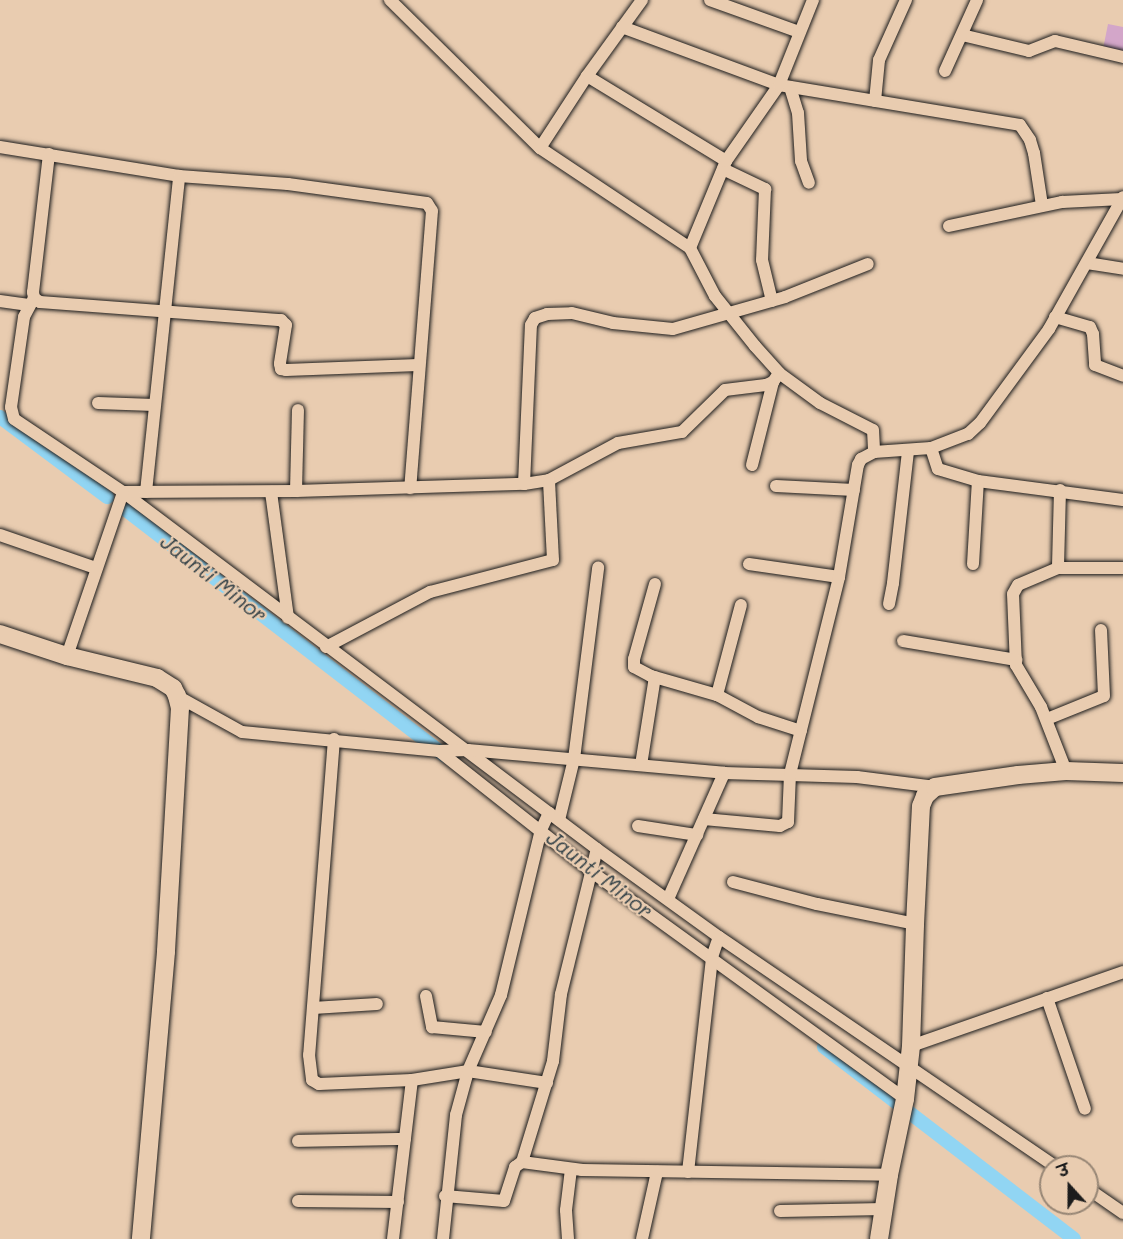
<!DOCTYPE html>
<html>
<head>
<meta charset="utf-8">
<style>
	body { margin:0 }
	#map { position:relative; width:1123px; height:1239px; overflow:hidden; background:#e9ccb0; font-family:Mali,"Playpen Sans Deva",sans-serif }
	div>[style] { position:absolute }
	.canal>* { height:14px; margin:-7px; padding:0 7px; transform-origin:7px; border-radius:7px; background:#91d5f3 }
	.building>* { inset:0; background:#d3a6c9 }
	.roads { filter:drop-shadow(0 0 2px #1c1c1c) drop-shadow(0 0 2px #1c1c1c) }
	.street>* { height:12px; margin:-6px; padding:0 6px; transform-origin:6px; border-radius:6px; background:#e9ccb0 }
	.secondary>* { height:18px; margin:-9px; padding:0 9px; transform-origin:9px; border-radius:9px; background:#e9ccb0 }
	span { translate:-50% -50%; white-space:nowrap; text-align:center; line-height:1.15; -webkit-text-stroke:4.5px #e9ccb0; paint-order:stroke }
	.water-label { font-size:21px; color:#334147; font-style:italic }
	.north { position:absolute; left:1039px; top:1155px; width:60px; height:60px; box-sizing:border-box; background:#e9ccb0; border:2px solid #978675; border-radius:50%; rotate:339deg; font-size:16px; font-weight:700; line-height:24px; text-align:center; color:#1c1c1c }
	.north::after { content:''; display:block; margin:auto; width:21px; height:27px; background:#1c1c1c; clip-path:polygon(50% 0,100% 100%,50% 72%,0 100%) }
</style>
</head>
<body>
<div id="map">
	<div class="canal">
		<i style="left:0;top:417px;width:134px;rotate:36.8deg"></i>
		<i style="left:126px;top:510px;width:403px;rotate:37.6deg"></i>
		<i style="left:824px;top:1047px;width:315px;rotate:37.5deg"></i>
	</div>
	<div class="building">
		<i style="clip-path:polygon(1108px 24px,1123px 27px,1123px 54px,1103px 49px)"></i>
	</div>
	<div class="roads">
		<div class="street">
			<i style="left:390px;top:0;width:211px;rotate:44.6deg"></i>
			<i style="left:540px;top:148px;width:180px;rotate:33.7deg"></i>
			<i style="left:690px;top:248px;width:54px;rotate:62.5deg"></i>
			<i style="left:715px;top:296px;width:64px;rotate:51.3deg"></i>
			<i style="left:755px;top:346px;width:36px;rotate:48deg"></i>
			<i style="left:779px;top:373px;width:51px;rotate:36.2deg"></i>
			<i style="left:820px;top:403px;width:59px;rotate:27deg"></i>
			<i style="left:873px;top:430px;width:22px;rotate:87deg"></i>
			<i style="left:874px;top:452px;width:57px;rotate:-4deg"></i>
			<i style="left:931px;top:448px;width:22px;rotate:72deg"></i>
			<i style="left:938px;top:469px;width:42px;rotate:16.7deg"></i>
			<i style="left:978px;top:481px;width:146px;rotate:7.5deg"></i>
			<i style="left:710px;top:0;width:95px;rotate:19.8deg"></i>
			<i style="left:622px;top:27px;width:167px;rotate:20.3deg"></i>
			<i style="left:779px;top:85px;width:244px;rotate:9.4deg"></i>
			<i style="left:1020px;top:125px;width:18px;rotate:56deg"></i>
			<i style="left:1030px;top:140px;width:14px;rotate:73deg"></i>
			<i style="left:1034px;top:153px;width:53px;rotate:81.3deg"></i>
			<i style="left:962px;top:35px;width:69px;rotate:13.4deg"></i>
			<i style="left:1029px;top:51px;width:28px;rotate:-21deg"></i>
			<i style="left:1055px;top:41px;width:70px;rotate:13.2deg"></i>
			<i style="left:945px;top:71px;width:78px;rotate:-65.7deg"></i>
			<i style="left:587px;top:76px;width:163px;rotate:31.4deg"></i>
			<i style="left:790px;top:87px;width:27px;rotate:73deg"></i>
			<i style="left:798px;top:113px;width:48px;rotate:86.4deg"></i>
			<i style="left:801px;top:161px;width:23px;rotate:70deg"></i>
			<i style="left:875px;top:101px;width:41px;rotate:-84.4deg"></i>
			<i style="left:879px;top:60px;width:66px;rotate:-65.8deg"></i>
			<i style="left:0;top:147px;width:181px;rotate:9.2deg"></i>
			<i style="left:179px;top:176px;width:109px;rotate:4.2deg"></i>
			<i style="left:288px;top:184px;width:140px;rotate:7.8deg"></i>
			<i style="left:427px;top:203px;width:9px;rotate:58deg"></i>
			<i style="left:432px;top:211px;width:278px;rotate:94.5deg"></i>
			<i style="left:540px;top:148px;width:86px;rotate:-56.9deg"></i>
			<i style="left:587px;top:76px;width:94px;rotate:-54.1deg"></i>
			<i style="left:49px;top:154px;width:139px;rotate:96.6deg"></i>
			<i style="left:33px;top:292px;width:6px;rotate:81deg"></i>
			<i style="left:34px;top:298px;width:7px;rotate:34deg"></i>
			<i style="left:40px;top:302px;width:242px;rotate:4.3deg"></i>
			<i style="left:281px;top:320px;width:7px;rotate:45deg"></i>
			<i style="left:286px;top:325px;width:39px;rotate:99deg"></i>
			<i style="left:280px;top:364px;width:5px;rotate:79deg"></i>
			<i style="left:281px;top:369px;width:5px;rotate:11deg"></i>
			<i style="left:286px;top:370px;width:132px;rotate:-2.2deg"></i>
			<i style="left:723px;top:169px;width:47px;rotate:25.5deg"></i>
			<i style="left:765px;top:189px;width:71px;rotate:92.4deg"></i>
			<i style="left:762px;top:260px;width:42px;rotate:76.3deg"></i>
			<i style="left:949px;top:226px;width:116px;rotate:-12deg"></i>
			<i style="left:1062px;top:202px;width:60px;rotate:-2.9deg"></i>
			<i style="left:690px;top:248px;width:94px;rotate:-67.5deg"></i>
			<i style="left:726px;top:161px;width:93px;rotate:-55.1deg"></i>
			<i style="left:779px;top:85px;width:92px;rotate:-68.2deg"></i>
			<i style="left:1087px;top:263px;width:36px;rotate:9deg"></i>
			<i style="left:34px;top:298px;width:21px;rotate:118deg"></i>
			<i style="left:24px;top:317px;width:91px;rotate:98.2deg"></i>
			<i style="left:11px;top:407px;width:12px;rotate:76deg"></i>
			<i style="left:14px;top:419px;width:131px;rotate:33.8deg"></i>
			<i style="left:123px;top:492px;width:593px;rotate:36.99deg"></i>
			<i style="left:597px;top:849px;width:150px;rotate:35.8deg"></i>
			<i style="left:719px;top:937px;width:408px;rotate:34.3deg"></i>
			<i style="left:0;top:301px;width:29px;rotate:8deg"></i>
			<i style="left:1055px;top:317px;width:36px;rotate:16deg"></i>
			<i style="left:1090px;top:327px;width:8px;rotate:67deg"></i>
			<i style="left:1093px;top:334px;width:31px;rotate:86deg"></i>
			<i style="left:1095px;top:365px;width:30px;rotate:21deg"></i>
			<i style="left:98px;top:403px;width:56px;rotate:2deg"></i>
			<i style="left:931px;top:448px;width:40px;rotate:-21deg"></i>
			<i style="left:968px;top:434px;width:16px;rotate:-43deg"></i>
			<i style="left:980px;top:423px;width:117px;rotate:-53.7deg"></i>
			<i style="left:1049px;top:329px;width:151px;rotate:-60.7deg"></i>
			<i style="left:752px;top:465px;width:86px;rotate:-75.8deg"></i>
			<i style="left:524px;top:484px;width:159px;rotate:-87.5deg"></i>
			<i style="left:531px;top:325px;width:8px;rotate:-60deg"></i>
			<i style="left:535px;top:318px;width:13px;rotate:-18deg"></i>
			<i style="left:547px;top:314px;width:25px;rotate:-2deg"></i>
			<i style="left:572px;top:313px;width:42px;rotate:13.7deg"></i>
			<i style="left:613px;top:323px;width:60px;rotate:5.7deg"></i>
			<i style="left:673px;top:329px;width:116px;rotate:-15.9deg"></i>
			<i style="left:785px;top:297px;width:89px;rotate:-21.7deg"></i>
			<i style="left:776px;top:486px;width:78px;rotate:2.9deg"></i>
			<i style="left:1060px;top:490px;width:78px;rotate:91.5deg"></i>
			<i style="left:1058px;top:568px;width:43px;rotate:157deg"></i>
			<i style="left:1018px;top:585px;width:10px;rotate:119deg"></i>
			<i style="left:1013px;top:594px;width:71px;rotate:87.6deg"></i>
			<i style="left:1016px;top:665px;width:49px;rotate:59.2deg"></i>
			<i style="left:1041px;top:707px;width:69px;rotate:68.7deg"></i>
			<i style="left:296px;top:491px;width:81px;rotate:-88.6deg"></i>
			<i style="left:123px;top:492px;width:173px;rotate:-0.3deg"></i>
			<i style="left:296px;top:491px;width:228px;rotate:-1.8deg"></i>
			<i style="left:524px;top:484px;width:25px;rotate:-9deg"></i>
			<i style="left:549px;top:480px;width:78px;rotate:-28.2deg"></i>
			<i style="left:618px;top:443px;width:65px;rotate:-9.8deg"></i>
			<i style="left:682px;top:432px;width:60px;rotate:-44.3deg"></i>
			<i style="left:725px;top:390px;width:41px;rotate:-7deg"></i>
			<i style="left:766px;top:385px;width:8px;rotate:-23deg"></i>
			<i style="left:773px;top:382px;width:11px;rotate:-56deg"></i>
			<i style="left:146px;top:492px;width:318px;rotate:-84deg"></i>
			<i style="left:271px;top:492px;width:127px;rotate:82.3deg"></i>
			<i style="left:0;top:535px;width:102px;rotate:19deg"></i>
			<i style="left:749px;top:564px;width:91px;rotate:8.2deg"></i>
			<i style="left:973px;top:564px;width:83px;rotate:-86.6deg"></i>
			<i style="left:1058px;top:568px;width:65px"></i>
			<i style="left:655px;top:584px;width:78px;rotate:105.6deg"></i>
			<i style="left:634px;top:659px;width:8px;rotate:90deg"></i>
			<i style="left:634px;top:667px;width:19px;rotate:28deg"></i>
			<i style="left:651px;top:676px;width:69px;rotate:16.1deg"></i>
			<i style="left:717px;top:695px;width:47px;rotate:28.2deg"></i>
			<i style="left:758px;top:717px;width:45px;rotate:18deg"></i>
			<i style="left:889px;top:604px;width:21px;rotate:-79deg"></i>
			<i style="left:893px;top:583px;width:133px;rotate:-83.5deg"></i>
			<i style="left:903px;top:641px;width:115px;rotate:9.5deg"></i>
			<i style="left:326px;top:647px;width:118px;rotate:-27.9deg"></i>
			<i style="left:430px;top:592px;width:127px;rotate:-14.6deg"></i>
			<i style="left:553px;top:560px;width:80px;rotate:-92.9deg"></i>
			<i style="left:67px;top:656px;width:173px;rotate:-71.1deg"></i>
			<i style="left:717px;top:695px;width:93px;rotate:-75.1deg"></i>
			<i style="left:177px;top:696px;width:74px;rotate:29deg"></i>
			<i style="left:242px;top:732px;width:198px;rotate:5.5deg"></i>
			<i style="left:439px;top:751px;width:29px;rotate:-2deg"></i>
			<i style="left:468px;top:750px;width:257px;rotate:5.1deg"></i>
			<i style="left:724px;top:773px;width:133px;rotate:1.7deg"></i>
			<i style="left:857px;top:777px;width:79px;rotate:7.3deg"></i>
			<i style="left:1047px;top:719px;width:61px;rotate:-22deg"></i>
			<i style="left:1104px;top:696px;width:66px;rotate:-92.6deg"></i>
			<i style="left:334px;top:739px;width:317px;rotate:94.5deg"></i>
			<i style="left:309px;top:1055px;width:25px;rotate:83deg"></i>
			<i style="left:312px;top:1080px;width:8px;rotate:30deg"></i>
			<i style="left:319px;top:1084px;width:93px;rotate:-2.5deg"></i>
			<i style="left:412px;top:1080px;width:57px;rotate:-9.1deg"></i>
			<i style="left:468px;top:1071px;width:80px;rotate:8.6deg"></i>
			<i style="left:439px;top:751px;width:200px;rotate:38.3deg"></i>
			<i style="left:596px;top:875px;width:382px;rotate:35.9deg"></i>
			<i style="left:641px;top:765px;width:89px;rotate:-81deg"></i>
			<i style="left:704px;top:819px;width:76px;rotate:5.3deg"></i>
			<i style="left:780px;top:826px;width:9px;rotate:-27deg"></i>
			<i style="left:788px;top:822px;width:48px;rotate:-87.6deg"></i>
			<i style="left:790px;top:774px;width:203px;rotate:-76deg"></i>
			<i style="left:839px;top:577px;width:114px;rotate:-80.4deg"></i>
			<i style="left:858px;top:465px;width:7px;rotate:-63deg"></i>
			<i style="left:861px;top:459px;width:15px;rotate:-28deg"></i>
			<i style="left:559px;top:820px;width:63px;rotate:-76.2deg"></i>
			<i style="left:574px;top:759px;width:193px;rotate:-82.8deg"></i>
			<i style="left:638px;top:826px;width:60px;rotate:8.7deg"></i>
			<i style="left:733px;top:882px;width:87px;rotate:14.7deg"></i>
			<i style="left:817px;top:904px;width:100px;rotate:11.5deg"></i>
			<i style="left:668px;top:899px;width:138px;rotate:-66deg"></i>
			<i style="left:426px;top:996px;width:32px;rotate:79deg"></i>
			<i style="left:432px;top:1027px;width:54px;rotate:5.3deg"></i>
			<i style="left:1047px;top:998px;width:117px;rotate:71.1deg"></i>
			<i style="left:313px;top:1008px;width:64px;rotate:-3.6deg"></i>
			<i style="left:911px;top:1046px;width:225px;rotate:-19.2deg"></i>
			<i style="left:298px;top:1141px;width:107px;rotate:-1.1deg"></i>
			<i style="left:522px;top:1162px;width:106px;rotate:-72.9deg"></i>
			<i style="left:553px;top:1061px;width:67px;rotate:-83.2deg"></i>
			<i style="left:561px;top:994px;width:149px;rotate:-76.1deg"></i>
			<i style="left:688px;top:1172px;width:216px;rotate:-83.6deg"></i>
			<i style="left:712px;top:957px;width:21px;rotate:-71deg"></i>
			<i style="left:1087px;top:1188px;width:44px;rotate:34.8deg"></i>
			<i style="left:445px;top:1196px;width:59px;rotate:4.8deg"></i>
			<i style="left:504px;top:1201px;width:36px;rotate:-72deg"></i>
			<i style="left:515px;top:1167px;width:9px;rotate:-36deg"></i>
			<i style="left:522px;top:1162px;width:61px;rotate:7.6deg"></i>
			<i style="left:582px;top:1170px;width:307px;rotate:0.9deg"></i>
			<i style="left:298px;top:1201px;width:100px;rotate:0.6deg"></i>
			<i style="left:780px;top:1211px;width:104px;rotate:-1.1deg"></i>
			<i style="left:393px;top:1239px;width:160px;rotate:-83.2deg"></i>
			<i style="left:443px;top:1239px;width:125px;rotate:-84deg"></i>
			<i style="left:456px;top:1115px;width:46px;rotate:-74.7deg"></i>
			<i style="left:468px;top:1071px;width:83px;rotate:-66.5deg"></i>
			<i style="left:501px;top:995px;width:170px;rotate:-76.4deg"></i>
			<i style="left:541px;top:830px;width:19px;rotate:-65deg"></i>
			<i style="left:568px;top:1239px;width:29px;rotate:-94deg"></i>
			<i style="left:566px;top:1210px;width:41px;rotate:-83deg"></i>
			<i style="left:642px;top:1239px;width:69px;rotate:-77.4deg"></i>
		</div>
		<div class="secondary">
			<i style="left:0;top:634px;width:71px;rotate:18.2deg"></i>
			<i style="left:67px;top:656px;width:93px;rotate:13.7deg"></i>
			<i style="left:157px;top:678px;width:19px;rotate:32deg"></i>
			<i style="left:173px;top:688px;width:9px;rotate:63deg"></i>
			<i style="left:177px;top:696px;width:12px;rotate:76deg"></i>
			<i style="left:180px;top:708px;width:244px;rotate:93.3deg"></i>
			<i style="left:166px;top:952px;width:288px;rotate:95deg"></i>
			<i style="left:879px;top:1239px;width:65px;rotate:-81.1deg"></i>
			<i style="left:889px;top:1175px;width:78px;rotate:-78.1deg"></i>
			<i style="left:905px;top:1099px;width:53px;rotate:-83.5deg"></i>
			<i style="left:911px;top:1046px;width:122px;rotate:-88.1deg"></i>
			<i style="left:915px;top:924px;width:118px;rotate:-87.1deg"></i>
			<i style="left:921px;top:806px;width:11px;rotate:-68deg"></i>
			<i style="left:925px;top:796px;width:13px;rotate:-42deg"></i>
			<i style="left:935px;top:787px;width:84px;rotate:-8.2deg"></i>
			<i style="left:1018px;top:775px;width:48px;rotate:-4.8deg"></i>
			<i style="left:1066px;top:771px;width:57px;rotate:2deg"></i>
		</div>
	</div>
	<div class="water-label">
		<span style="left:214px;top:578px;rotate:38deg">Jaunti Minor</span>
		<span style="left:600px;top:874px;rotate:38deg">Jaunti Minor</span>
	</div>
	<div class="north">उ</div>
</div>
</body>
</html>
